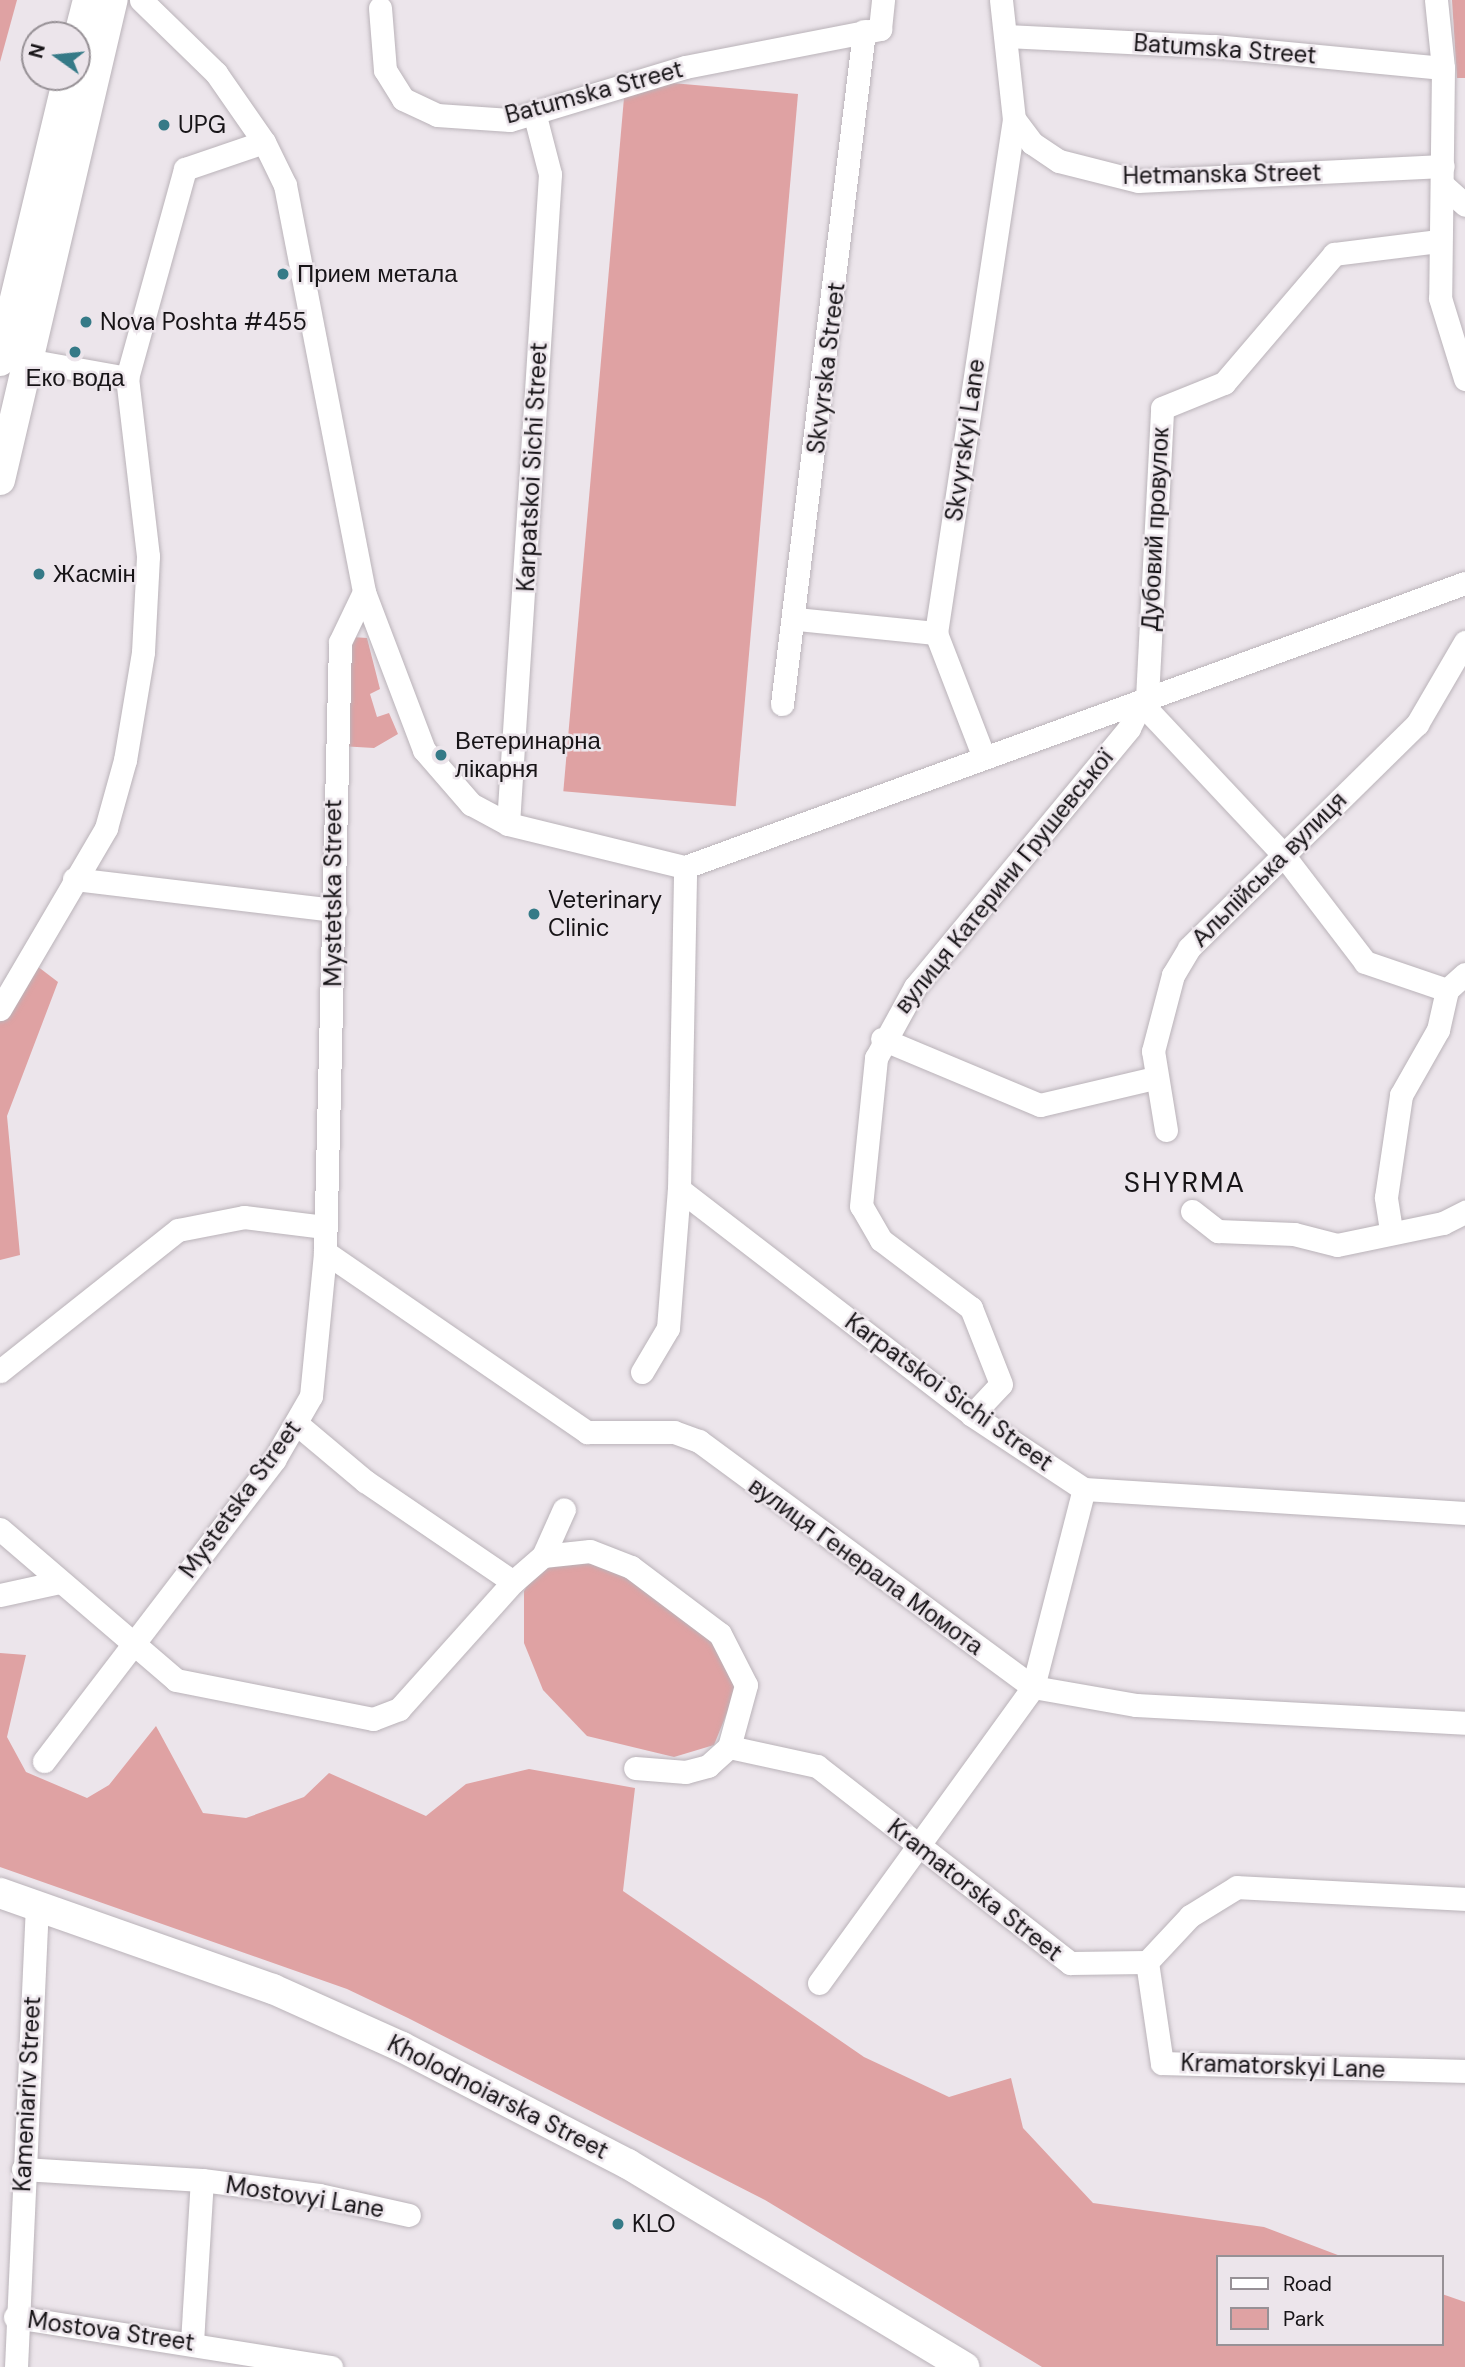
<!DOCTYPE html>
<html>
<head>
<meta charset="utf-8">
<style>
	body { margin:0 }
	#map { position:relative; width:1465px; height:2367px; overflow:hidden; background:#ece5eb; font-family:"DM Sans",sans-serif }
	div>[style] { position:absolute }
	.green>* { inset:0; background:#dfa2a3; transform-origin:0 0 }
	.roads { filter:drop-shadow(0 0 2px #bab3b9) drop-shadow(0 0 2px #bab3b9) }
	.minor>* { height:23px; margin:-11.5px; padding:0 11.5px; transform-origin:11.5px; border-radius:11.5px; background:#fff }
	.major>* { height:30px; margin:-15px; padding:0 15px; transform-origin:15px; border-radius:15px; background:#fff }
	.dots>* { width:19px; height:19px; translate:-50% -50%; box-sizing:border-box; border:4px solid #ece5eb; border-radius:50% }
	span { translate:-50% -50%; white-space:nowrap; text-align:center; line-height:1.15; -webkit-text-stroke:5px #ece5eb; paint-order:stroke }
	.street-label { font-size:24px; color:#171417 }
	.poi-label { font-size:24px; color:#171417 }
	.left { translate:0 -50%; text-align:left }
	.quarter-label { font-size:28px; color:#171417; letter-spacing:2px }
	.legend { position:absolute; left:1216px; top:2255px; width:228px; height:91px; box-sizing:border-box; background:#ece5eb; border:2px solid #979196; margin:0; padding:9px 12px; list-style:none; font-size:21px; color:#171417 }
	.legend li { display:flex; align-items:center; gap:14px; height:35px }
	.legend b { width:35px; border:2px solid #979196 }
	.north { position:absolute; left:21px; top:21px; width:70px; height:70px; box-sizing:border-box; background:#ece5eb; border:2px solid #979196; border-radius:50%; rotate:285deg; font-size:19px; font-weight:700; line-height:28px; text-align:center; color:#171417 }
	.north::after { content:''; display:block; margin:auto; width:24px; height:32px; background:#357a87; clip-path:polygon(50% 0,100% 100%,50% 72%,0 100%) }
</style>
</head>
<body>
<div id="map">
	<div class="green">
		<i style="clip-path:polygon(0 0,17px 0,0 62px)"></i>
		<i style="clip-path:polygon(1452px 0,1465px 0,1465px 78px,1457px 78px)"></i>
		<i style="left:798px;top:94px;width:715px;height:173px;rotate:95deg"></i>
		<i style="clip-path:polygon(352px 637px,367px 638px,380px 689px,370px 694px,377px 717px,389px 713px,398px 734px,374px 748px,340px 746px,345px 644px)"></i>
		<i style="clip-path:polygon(37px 966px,58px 982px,7px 1116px,20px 1255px,0 1260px,0 1022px)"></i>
		<i style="clip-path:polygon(580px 1560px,610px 1567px,704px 1631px,730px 1668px,735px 1693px,714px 1745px,674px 1757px,587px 1736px,543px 1690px,524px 1643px,524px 1591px,539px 1566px)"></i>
		<i style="clip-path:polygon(0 1653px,26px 1655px,7px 1737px,26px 1772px,87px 1798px,109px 1785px,156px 1726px,203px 1813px,246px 1818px,304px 1797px,329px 1773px,426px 1816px,466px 1784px,529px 1769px,635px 1788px,623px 1891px,864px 2057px,949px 2097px,1011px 2078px,1023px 2128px,1093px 2203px,1264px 2227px,1343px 2257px,1218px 2257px,1218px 2344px,1442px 2344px,1442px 2294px,1465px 2302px,1465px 2367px,1042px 2367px,765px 2200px,408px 2018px,347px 1989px,0 1867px)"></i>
	</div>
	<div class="roads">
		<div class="minor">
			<i style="left:141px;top:0;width:105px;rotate:44.2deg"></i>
			<i style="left:216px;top:73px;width:84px;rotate:55.2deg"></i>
			<i style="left:264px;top:142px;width:48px;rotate:64deg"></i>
			<i style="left:285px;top:185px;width:415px;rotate:79deg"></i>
			<i style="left:364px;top:592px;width:169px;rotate:69.2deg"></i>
			<i style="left:424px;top:750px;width:72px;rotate:49deg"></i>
			<i style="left:471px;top:804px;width:42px;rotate:28.4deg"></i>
			<i style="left:508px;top:824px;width:182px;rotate:13.7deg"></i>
			<i style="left:1001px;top:0;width:120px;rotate:83.8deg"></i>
			<i style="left:1014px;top:119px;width:30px;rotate:53deg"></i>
			<i style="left:1032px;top:143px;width:32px;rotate:34deg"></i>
			<i style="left:1059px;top:161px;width:81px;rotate:14.2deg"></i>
			<i style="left:1138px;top:181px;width:305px;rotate:-2.8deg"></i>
			<i style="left:1436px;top:0;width:68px;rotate:84.1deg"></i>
			<i style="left:1443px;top:68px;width:230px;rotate:90.7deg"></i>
			<i style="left:1440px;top:298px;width:85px;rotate:72.8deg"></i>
			<i style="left:380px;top:8px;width:62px;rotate:85.4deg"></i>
			<i style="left:385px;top:70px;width:34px;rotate:58deg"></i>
			<i style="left:403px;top:99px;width:38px;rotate:25deg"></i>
			<i style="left:437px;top:115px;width:73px;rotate:3.9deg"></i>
			<i style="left:510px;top:120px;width:183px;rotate:-16.8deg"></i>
			<i style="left:685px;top:67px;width:199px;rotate:-11deg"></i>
			<i style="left:880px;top:29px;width:29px;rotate:-84deg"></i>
			<i style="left:1006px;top:36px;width:208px;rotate:2.8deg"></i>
			<i style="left:1214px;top:46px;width:230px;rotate:5.5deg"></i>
			<i style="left:1443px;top:185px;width:30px;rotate:42deg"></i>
			<i style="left:27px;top:360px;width:102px;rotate:10.2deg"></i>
			<i style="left:797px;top:619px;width:140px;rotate:5.8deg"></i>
			<i style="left:1147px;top:698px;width:290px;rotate:-87deg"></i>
			<i style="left:1162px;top:408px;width:67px;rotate:-22deg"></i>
			<i style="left:1224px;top:383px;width:170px;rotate:-49.5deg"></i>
			<i style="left:1334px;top:254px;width:106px;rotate:-7.1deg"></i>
			<i style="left:782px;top:704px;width:678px;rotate:-83.05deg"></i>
			<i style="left:983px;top:755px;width:131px;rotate:-111.1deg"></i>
			<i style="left:936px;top:633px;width:520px;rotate:-81.37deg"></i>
			<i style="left:508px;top:824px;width:651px;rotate:-86.3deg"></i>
			<i style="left:550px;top:174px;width:64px;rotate:-104.5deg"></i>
			<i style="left:685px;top:867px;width:830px;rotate:-20.01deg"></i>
			<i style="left:74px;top:879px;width:263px;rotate:6.8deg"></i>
			<i style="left:0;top:1009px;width:210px;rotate:-59.6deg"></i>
			<i style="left:106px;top:828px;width:71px;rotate:-74.4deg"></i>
			<i style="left:125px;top:760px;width:109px;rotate:-80.5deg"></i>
			<i style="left:143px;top:652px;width:96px;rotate:-87deg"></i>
			<i style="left:148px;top:556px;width:179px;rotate:-96.7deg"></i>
			<i style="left:127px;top:378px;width:217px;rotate:-74.5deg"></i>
			<i style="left:185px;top:169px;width:83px;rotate:-18.9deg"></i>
			<i style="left:882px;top:1039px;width:171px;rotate:22.7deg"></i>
			<i style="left:1040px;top:1105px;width:117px;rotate:-13.3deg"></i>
			<i style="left:1166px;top:1130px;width:80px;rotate:-99.3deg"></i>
			<i style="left:1153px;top:1051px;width:79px;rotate:-75.3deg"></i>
			<i style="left:1173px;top:975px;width:31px;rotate:-59deg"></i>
			<i style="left:1189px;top:948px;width:320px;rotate:-44.5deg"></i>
			<i style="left:1417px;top:724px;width:95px;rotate:-59.7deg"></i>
			<i style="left:679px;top:1189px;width:370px;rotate:37.6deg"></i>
			<i style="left:972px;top:1415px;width:134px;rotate:33.5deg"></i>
			<i style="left:1084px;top:1489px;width:382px;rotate:3.6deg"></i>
			<i style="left:1192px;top:1211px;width:33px;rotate:38deg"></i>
			<i style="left:1218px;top:1231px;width:76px;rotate:2.3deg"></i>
			<i style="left:1294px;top:1234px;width:44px;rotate:14.3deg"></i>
			<i style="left:1337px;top:1245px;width:108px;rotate:-11.7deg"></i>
			<i style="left:1443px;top:1223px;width:25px;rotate:-27deg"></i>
			<i style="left:1391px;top:1230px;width:33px;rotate:-99deg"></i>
			<i style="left:1386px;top:1197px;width:103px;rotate:-81.6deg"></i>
			<i style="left:1401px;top:1095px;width:75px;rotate:-60.4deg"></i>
			<i style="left:1438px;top:1030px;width:41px;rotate:-77.3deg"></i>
			<i style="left:1447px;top:990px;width:24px;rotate:-42deg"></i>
			<i style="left:325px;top:1252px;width:318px;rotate:34.5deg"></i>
			<i style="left:587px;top:1432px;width:87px"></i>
			<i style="left:674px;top:1432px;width:27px;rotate:20deg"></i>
			<i style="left:699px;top:1441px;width:415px;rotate:36.4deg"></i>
			<i style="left:1033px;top:1687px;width:105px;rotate:9.9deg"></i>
			<i style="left:1136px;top:1705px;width:329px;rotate:3.1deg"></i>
			<i style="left:0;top:1371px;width:227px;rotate:-38.4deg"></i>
			<i style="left:178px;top:1230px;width:67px;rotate:-11.1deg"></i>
			<i style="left:244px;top:1217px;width:81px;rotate:7.1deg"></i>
			<i style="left:642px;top:1372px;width:51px;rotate:-59.4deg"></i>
			<i style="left:668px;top:1328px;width:139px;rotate:-85.5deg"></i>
			<i style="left:679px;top:1189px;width:322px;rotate:-88.9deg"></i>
			<i style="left:972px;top:1415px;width:42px;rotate:-46.9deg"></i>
			<i style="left:1001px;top:1384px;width:82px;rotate:-111.5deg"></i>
			<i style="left:971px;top:1308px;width:113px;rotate:-142.9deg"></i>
			<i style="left:881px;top:1240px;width:39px;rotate:-120deg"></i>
			<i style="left:861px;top:1206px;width:149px;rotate:-84.2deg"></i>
			<i style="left:876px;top:1058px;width:81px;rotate:-61.2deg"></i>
			<i style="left:915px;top:987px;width:336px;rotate:-50.4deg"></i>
			<i style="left:1129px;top:728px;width:28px;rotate:-64deg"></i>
			<i style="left:1141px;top:703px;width:204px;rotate:46.8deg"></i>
			<i style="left:1281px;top:852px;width:138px;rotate:52.6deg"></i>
			<i style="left:1365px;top:962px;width:87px;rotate:18.9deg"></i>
			<i style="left:297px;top:1424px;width:89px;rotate:40deg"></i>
			<i style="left:365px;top:1481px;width:179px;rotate:34.3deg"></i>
			<i style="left:513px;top:1582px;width:40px;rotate:-41deg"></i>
			<i style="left:543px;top:1556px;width:47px;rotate:-6.1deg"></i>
			<i style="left:590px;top:1551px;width:44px;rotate:21.3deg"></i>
			<i style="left:631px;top:1567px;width:111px;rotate:37deg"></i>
			<i style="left:720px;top:1634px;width:57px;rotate:63deg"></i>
			<i style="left:746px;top:1685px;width:64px;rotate:105.3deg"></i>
			<i style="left:729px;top:1747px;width:28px;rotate:138deg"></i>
			<i style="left:708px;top:1766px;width:23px;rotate:165deg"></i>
			<i style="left:686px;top:1772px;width:51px;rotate:-175.5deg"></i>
			<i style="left:0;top:1529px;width:232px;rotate:40.6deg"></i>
			<i style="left:176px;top:1680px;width:201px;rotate:11.2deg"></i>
			<i style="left:373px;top:1719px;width:28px;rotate:-21deg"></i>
			<i style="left:399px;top:1709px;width:171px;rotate:-48.1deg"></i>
			<i style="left:543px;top:1556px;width:51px;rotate:-65.9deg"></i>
			<i style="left:0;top:1595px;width:61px;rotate:-12.2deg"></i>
			<i style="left:729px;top:1747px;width:90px;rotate:12.2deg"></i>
			<i style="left:817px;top:1766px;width:321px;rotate:37.9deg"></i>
			<i style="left:1070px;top:1963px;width:77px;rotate:-0.7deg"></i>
			<i style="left:1147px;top:1962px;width:63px;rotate:-46.9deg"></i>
			<i style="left:1190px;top:1916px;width:55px;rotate:-31.7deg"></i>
			<i style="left:1237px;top:1887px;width:228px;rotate:3deg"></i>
			<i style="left:44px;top:1761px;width:379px;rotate:-52.6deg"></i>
			<i style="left:274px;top:1460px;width:74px;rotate:-60deg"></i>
			<i style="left:311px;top:1396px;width:145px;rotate:-84.4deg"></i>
			<i style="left:325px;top:1252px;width:610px;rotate:-88.59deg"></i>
			<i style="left:340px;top:642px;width:55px;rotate:-64.4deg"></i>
			<i style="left:1147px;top:1962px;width:102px;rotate:81.6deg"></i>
			<i style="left:1162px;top:2063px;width:303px;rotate:1.5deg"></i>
			<i style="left:819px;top:1983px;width:365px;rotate:-54.1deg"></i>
			<i style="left:1033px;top:1687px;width:204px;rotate:-75.6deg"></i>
			<i style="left:23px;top:2169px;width:179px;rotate:3.5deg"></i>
			<i style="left:202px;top:2180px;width:118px;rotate:7.3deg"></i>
			<i style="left:319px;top:2195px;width:92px;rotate:12.5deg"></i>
			<i style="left:15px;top:2317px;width:320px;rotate:9deg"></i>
			<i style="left:192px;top:2342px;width:162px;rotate:-86.5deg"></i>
			<i style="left:16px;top:2367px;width:462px;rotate:-87.4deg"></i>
		</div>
		<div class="major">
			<i style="left:77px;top:43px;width:44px;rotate:-75.7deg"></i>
			<i style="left:0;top:361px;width:292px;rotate:-76.5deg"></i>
			<i style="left:0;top:480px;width:493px;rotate:-76.8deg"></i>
			<i style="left:0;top:1893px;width:289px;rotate:19.4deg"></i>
			<i style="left:273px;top:1989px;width:141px;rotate:24.2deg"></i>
			<i style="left:402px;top:2047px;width:254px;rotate:27.4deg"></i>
			<i style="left:628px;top:2164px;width:393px;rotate:31.1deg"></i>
		</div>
	</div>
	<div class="dots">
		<i style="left:164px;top:125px;background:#357a87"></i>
		<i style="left:283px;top:274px;background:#357a87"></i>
		<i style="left:86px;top:322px;background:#357a87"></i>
		<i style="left:75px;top:352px;background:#357a87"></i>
		<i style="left:39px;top:574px;background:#357a87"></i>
		<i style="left:441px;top:755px;background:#357a87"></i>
		<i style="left:534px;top:914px;background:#357a87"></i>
		<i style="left:618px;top:2224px;background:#357a87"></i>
	</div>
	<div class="street-label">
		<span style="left:1225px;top:49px;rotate:4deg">Batumska Street</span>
		<span style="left:594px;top:92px;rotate:-15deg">Batumska Street</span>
		<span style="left:1222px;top:174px;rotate:-1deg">Hetmanska Street</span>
		<span style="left:826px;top:368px;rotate:-83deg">Skvyrska Street</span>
		<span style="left:965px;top:440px;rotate:-82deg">Skvyrskyi Lane</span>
		<span style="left:532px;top:467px;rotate:-87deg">Karpatskoi Sichi Street</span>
		<span style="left:1155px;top:529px;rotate:-87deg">Дубовий провулок</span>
		<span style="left:1269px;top:869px;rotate:-45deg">Альпійська вулиця</span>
		<span style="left:1004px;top:881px;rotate:-51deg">вулиця Катерини Грушевської</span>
		<span style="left:333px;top:893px;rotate:-90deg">Mystetska Street</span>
		<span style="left:949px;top:1392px;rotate:36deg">Karpatskoi Sichi Street</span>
		<span style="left:240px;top:1499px;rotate:-54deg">Mystetska Street</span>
		<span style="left:866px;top:1566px;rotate:36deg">вулиця Генерала Момота</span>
		<span style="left:975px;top:1890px;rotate:38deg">Kramatorska Street</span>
		<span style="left:1283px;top:2066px;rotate:2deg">Kramatorskyi Lane</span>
		<span style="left:27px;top:2094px;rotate:-87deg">Kameniariv Street</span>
		<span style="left:498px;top:2097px;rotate:27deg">Kholodnoiarska Street</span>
		<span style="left:305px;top:2197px;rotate:9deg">Mostovyi Lane</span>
		<span style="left:111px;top:2331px;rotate:8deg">Mostova Street</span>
	</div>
	<div class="poi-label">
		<span class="left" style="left:178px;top:125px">UPG</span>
		<span class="left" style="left:297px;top:274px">Прием метала</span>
		<span class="left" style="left:100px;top:322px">Nova Poshta #455</span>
		<span style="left:75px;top:378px">Еко вода</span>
		<span class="left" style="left:53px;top:574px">Жасмін</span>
		<span class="left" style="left:455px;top:755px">Ветеринарна<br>лікарня</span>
		<span class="left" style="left:548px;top:914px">Veterinary<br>Clinic</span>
		<span class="left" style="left:632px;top:2224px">KLO</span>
	</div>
	<div class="quarter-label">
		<span style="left:1185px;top:1183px">SHYRMA</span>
	</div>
	<ul class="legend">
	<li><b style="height:9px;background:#fff"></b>Road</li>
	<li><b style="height:19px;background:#dfa2a3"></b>Park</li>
	</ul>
	<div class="north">N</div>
</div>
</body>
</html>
